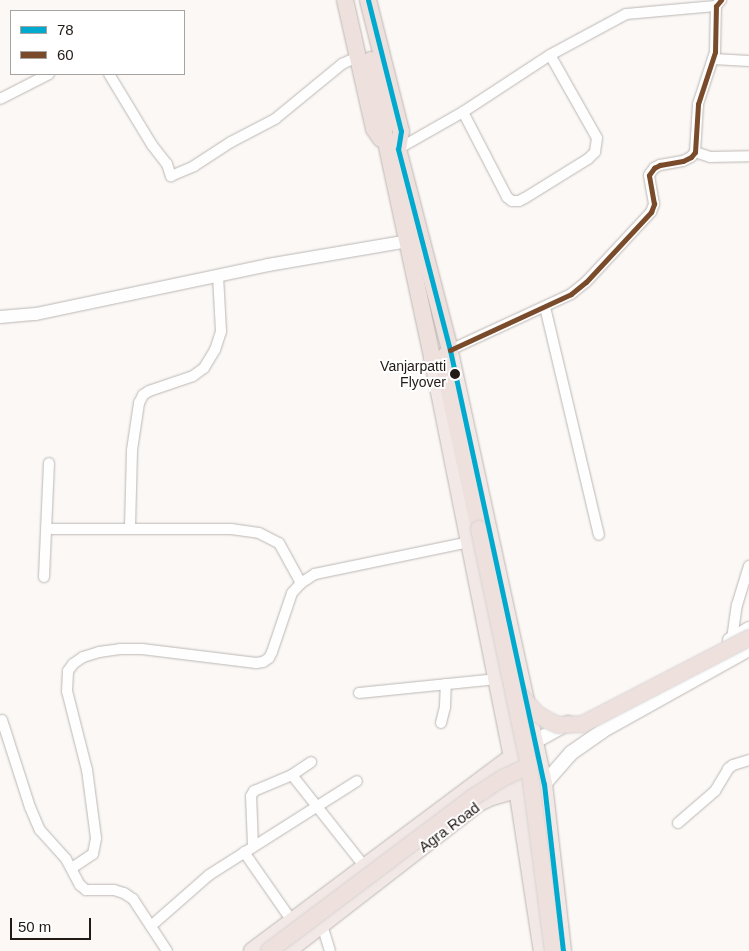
<!DOCTYPE html>
<html>
<head>
<meta charset="utf-8">
<style>
	body { margin:0 }
	#map { position:relative; width:749px; height:951px; overflow:hidden; background:#fbf8f6; font-family:Arial,sans-serif }
	div>[style] { position:absolute }
	.roads { filter:drop-shadow(0 0 1px #bcb7b3) drop-shadow(0 0 1px #bcb7b3) }
	.minor>* { height:10px; margin:-5px; padding:0 5px; transform-origin:5px; border-radius:5px; background:#fefefe }
	.tertiary>* { height:12px; margin:-6px; padding:0 6px; transform-origin:6px; border-radius:6px; background:#fefefe }
	.secondary>* { height:14px; margin:-7px; padding:0 7px; transform-origin:7px; border-radius:7px; background:#fefefe }
	.primary>* { height:16px; margin:-8px; padding:0 8px; transform-origin:8px; border-radius:8px; background:#f2e8e5 }
	.trunk>* { height:16px; margin:-8px; padding:0 8px; transform-origin:8px; border-radius:8px; background:#eee0dd }
	.bridges { filter:drop-shadow(0 0 1px #d6d3d2) drop-shadow(0 0 1px #d6d3d2) }
	.trunk-bridge>* { height:16px; margin:-8px; padding:0 8px; transform-origin:8px; border-radius:8px; background:#eee0dd }
	.bus-1>* { height:5px; margin:-2.5px; padding:0 2.5px; transform-origin:2.5px; border-radius:2.5px; background:#00a9ce }
	.bus-2>* { height:5px; margin:-2.5px; padding:0 2.5px; transform-origin:2.5px; border-radius:2.5px; background:#7a4b2a }
	.dots>* { width:14px; height:14px; translate:-50% -50%; box-sizing:border-box; border:2px solid #fff; border-radius:50% }
	span { translate:-50% -50%; white-space:nowrap; text-align:center; line-height:1.15; -webkit-text-stroke:4px #fff; paint-order:stroke }
	.bus-label { font-size:14px; color:#221a15 }
	.right { translate:-100% -50%; text-align:right }
	.street-label { font-size:15px; color:#221a15 }
	.legend { position:absolute; left:10px; top:10px; width:175px; height:65px; box-sizing:border-box; background:#fff; border:1px solid #a7a3a1; margin:0; padding:6px 9px; list-style:none; font-size:15px; color:#221a15 }
	.legend li { display:flex; align-items:center; gap:10px; height:25px }
	.legend b { width:25px; border:1px solid #a7a3a1 }
	.scale { position:absolute; left:10px; top:918px; width:81px; height:22px; box-sizing:border-box; border:2px solid #221a15; border-top:0; padding-left:6px; font-size:15px; line-height:18px; white-space:nowrap; color:#221a15; -webkit-text-stroke:4px #fff; paint-order:stroke }
</style>
</head>
<body>
<div id="map">
	<div class="roads">
		<div class="minor">
			<i style="left:713px;top:59px;width:36px;rotate:3deg"></i>
			<i style="left:109px;top:74px;width:83px;rotate:58.8deg"></i>
			<i style="left:152px;top:145px;width:24px;rotate:52deg"></i>
			<i style="left:167px;top:164px;width:13px;rotate:72deg"></i>
			<i style="left:171px;top:176px;width:25px;rotate:-23deg"></i>
			<i style="left:194px;top:166px;width:44px;rotate:-33deg"></i>
			<i style="left:231px;top:142px;width:50px;rotate:-27.6deg"></i>
			<i style="left:275px;top:119px;width:87px;rotate:-39.4deg"></i>
			<i style="left:342px;top:64px;width:19px;rotate:-25deg"></i>
			<i style="left:0;top:99px;width:55px;rotate:-27deg"></i>
			<i style="left:463px;top:112px;width:96px;rotate:62.6deg"></i>
			<i style="left:507px;top:197px;width:6px;rotate:39deg"></i>
			<i style="left:512px;top:201px;width:7px"></i>
			<i style="left:519px;top:201px;width:7px;rotate:-27deg"></i>
			<i style="left:525px;top:198px;width:74px;rotate:-31.8deg"></i>
			<i style="left:588px;top:159px;width:10px;rotate:-45deg"></i>
			<i style="left:595px;top:152px;width:14px;rotate:-82deg"></i>
			<i style="left:597px;top:138px;width:95px;rotate:-119.5deg"></i>
			<i style="left:398px;top:149px;width:75px;rotate:-29.6deg"></i>
			<i style="left:463px;top:112px;width:104px;rotate:-33.2deg"></i>
			<i style="left:550px;top:55px;width:86px;rotate:-28.3deg"></i>
			<i style="left:626px;top:14px;width:90px;rotate:-5.1deg"></i>
			<i style="left:695px;top:152px;width:16px;rotate:18deg"></i>
			<i style="left:710px;top:157px;width:39px;rotate:-1deg"></i>
			<i style="left:545px;top:307px;width:234px;rotate:76.7deg"></i>
			<i style="left:450px;top:350px;width:133px;rotate:-24.8deg"></i>
			<i style="left:571px;top:294px;width:19px;rotate:-39deg"></i>
			<i style="left:586px;top:282px;width:96px;rotate:-47.1deg"></i>
			<i style="left:651px;top:212px;width:9px;rotate:-69deg"></i>
			<i style="left:654px;top:204px;width:29px;rotate:-100deg"></i>
			<i style="left:649px;top:175px;width:9px;rotate:-54deg"></i>
			<i style="left:654px;top:168px;width:7px;rotate:-27deg"></i>
			<i style="left:660px;top:165px;width:23px;rotate:-10deg"></i>
			<i style="left:683px;top:161px;width:9px;rotate:-27deg"></i>
			<i style="left:691px;top:157px;width:6px;rotate:-51deg"></i>
			<i style="left:695px;top:152px;width:48px;rotate:-86.4deg"></i>
			<i style="left:698px;top:104px;width:55px;rotate:-71.9deg"></i>
			<i style="left:715px;top:52px;width:46px;rotate:-88.8deg"></i>
			<i style="left:716px;top:6px;width:8px;rotate:-50deg"></i>
			<i style="left:130px;top:527px;width:77px;rotate:-88.5deg"></i>
			<i style="left:132px;top:450px;width:48px;rotate:-81.5deg"></i>
			<i style="left:139px;top:403px;width:9px;rotate:-63deg"></i>
			<i style="left:143px;top:395px;width:7px;rotate:-34deg"></i>
			<i style="left:149px;top:391px;width:46px;rotate:-18.8deg"></i>
			<i style="left:193px;top:376px;width:14px;rotate:-36deg"></i>
			<i style="left:204px;top:368px;width:21px;rotate:-59deg"></i>
			<i style="left:215px;top:350px;width:20px;rotate:-72deg"></i>
			<i style="left:221px;top:331px;width:55px;rotate:-93.1deg"></i>
			<i style="left:47px;top:529px;width:184px"></i>
			<i style="left:231px;top:529px;width:28px;rotate:8deg"></i>
			<i style="left:259px;top:533px;width:22px;rotate:27deg"></i>
			<i style="left:279px;top:543px;width:46px;rotate:61.2deg"></i>
			<i style="left:44px;top:577px;width:114px;rotate:-87.5deg"></i>
			<i style="left:734px;top:641px;width:3px;rotate:-135deg"></i>
			<i style="left:732px;top:639px;width:34px;rotate:-82deg"></i>
			<i style="left:737px;top:605px;width:41px;rotate:-72.9deg"></i>
			<i style="left:359px;top:693px;width:139px;rotate:-5.8deg"></i>
			<i style="left:2px;top:720px;width:91px;rotate:72.2deg"></i>
			<i style="left:30px;top:807px;width:25px;rotate:67deg"></i>
			<i style="left:40px;top:830px;width:39px;rotate:48deg"></i>
			<i style="left:66px;top:859px;width:30px;rotate:62deg"></i>
			<i style="left:80px;top:885px;width:8px;rotate:40deg"></i>
			<i style="left:86px;top:890px;width:28px"></i>
			<i style="left:114px;top:890px;width:10px;rotate:17deg"></i>
			<i style="left:124px;top:893px;width:11px;rotate:34deg"></i>
			<i style="left:133px;top:899px;width:62px;rotate:56.8deg"></i>
			<i style="left:441px;top:723px;width:16px;rotate:-76deg"></i>
			<i style="left:445px;top:707px;width:23px;rotate:-88deg"></i>
			<i style="left:292px;top:775px;width:117px;rotate:51.6deg"></i>
			<i style="left:678px;top:823px;width:49px;rotate:-40.9deg"></i>
			<i style="left:715px;top:791px;width:26px;rotate:-59deg"></i>
			<i style="left:728px;top:769px;width:6px;rotate:-39deg"></i>
			<i style="left:733px;top:765px;width:17px;rotate:-17deg"></i>
			<i style="left:253px;top:845px;width:49px;rotate:-92.3deg"></i>
			<i style="left:251px;top:796px;width:6px;rotate:-59deg"></i>
			<i style="left:254px;top:791px;width:41px;rotate:-22.8deg"></i>
			<i style="left:292px;top:775px;width:23px;rotate:-34deg"></i>
			<i style="left:244px;top:852px;width:84px;rotate:55.2deg"></i>
			<i style="left:72px;top:868px;width:25px;rotate:-34deg"></i>
			<i style="left:93px;top:854px;width:16px;rotate:-79deg"></i>
			<i style="left:96px;top:838px;width:69px;rotate:-97.5deg"></i>
			<i style="left:87px;top:770px;width:81px;rotate:-104.2deg"></i>
			<i style="left:67px;top:691px;width:20px;rotate:-87deg"></i>
			<i style="left:68px;top:671px;width:9px;rotate:-54deg"></i>
			<i style="left:73px;top:664px;width:12px;rotate:-35deg"></i>
			<i style="left:83px;top:657px;width:17px;rotate:-17deg"></i>
			<i style="left:99px;top:652px;width:21px;rotate:-8deg"></i>
			<i style="left:120px;top:649px;width:22px"></i>
			<i style="left:142px;top:649px;width:115px;rotate:7deg"></i>
			<i style="left:256px;top:663px;width:7px;rotate:-8deg"></i>
			<i style="left:263px;top:662px;width:7px;rotate:-34deg"></i>
			<i style="left:269px;top:658px;width:7px;rotate:-63deg"></i>
			<i style="left:272px;top:652px;width:62px;rotate:-71.3deg"></i>
			<i style="left:292px;top:593px;width:13px;rotate:-48deg"></i>
			<i style="left:301px;top:583px;width:17px;rotate:-33deg"></i>
			<i style="left:315px;top:574px;width:162px;rotate:-11.7deg"></i>
			<i style="left:322px;top:925px;width:27px;rotate:73deg"></i>
			<i style="left:151px;top:926px;width:77px;rotate:-41.3deg"></i>
			<i style="left:209px;top:875px;width:175px;rotate:-32.4deg"></i>
		</div>
		<div class="tertiary">
			<i style="left:0;top:317px;width:36px;rotate:-5deg"></i>
			<i style="left:36px;top:314px;width:237px;rotate:-11.9deg"></i>
			<i style="left:268px;top:265px;width:149px;rotate:-9.7deg"></i>
		</div>
		<div class="secondary">
			<i style="left:730px;top:640px;width:22px;rotate:-30deg"></i>
			<i style="left:534px;top:742px;width:39px;rotate:-29deg"></i>
			<i style="left:544px;top:784px;width:41px;rotate:-48.9deg"></i>
			<i style="left:571px;top:753px;width:38px;rotate:-35deg"></i>
			<i style="left:602px;top:731px;width:168px;rotate:-29.2deg"></i>
		</div>
		<div class="primary">
			<i style="left:450px;top:352px;width:442px;rotate:77.7deg"></i>
			<i style="left:544px;top:784px;width:168px;rotate:83.5deg"></i>
			<i style="left:432px;top:357px;width:407px;rotate:78.7deg"></i>
			<i style="left:512px;top:756px;width:197px;rotate:81.3deg"></i>
			<i style="left:252px;top:951px;width:334px;rotate:-36.8deg"></i>
			<i style="left:288px;top:951px;width:242px;rotate:-37.8deg"></i>
			<i style="left:479px;top:803px;width:14px;rotate:-25deg"></i>
			<i style="left:492px;top:797px;width:36px;rotate:-16deg"></i>
		</div>
		<div class="trunk">
			<i style="left:345px;top:0;width:132px;rotate:77.3deg"></i>
			<i style="left:374px;top:129px;width:12px;rotate:55deg"></i>
			<i style="left:368px;top:0;width:135px;rotate:75.9deg"></i>
			<i style="left:401px;top:131px;width:18px;rotate:99deg"></i>
			<i style="left:398px;top:149px;width:208px;rotate:75.5deg"></i>
			<i style="left:450px;top:350px;width:6px;rotate:129deg"></i>
			<i style="left:446px;top:355px;width:9px;rotate:84deg"></i>
			<i style="left:447px;top:364px;width:5px;rotate:127deg"></i>
			<i style="left:444px;top:368px;width:165px;rotate:77.7deg"></i>
			<i style="left:371px;top:60px;width:56px;rotate:76.5deg"></i>
			<i style="left:384px;top:114px;width:11px;rotate:56deg"></i>
			<i style="left:384px;top:114px;width:14px;rotate:94deg"></i>
			<i style="left:383px;top:128px;width:234px;rotate:77.9deg"></i>
			<i style="left:432px;top:357px;width:16px;rotate:43deg"></i>
		</div>
	</div>
	<div class="bridges">
		<div class="trunk-bridge">
			<i style="left:479px;top:529px;width:242px;rotate:78.1deg"></i>
			<i style="left:529px;top:766px;width:187px;rotate:82.6deg"></i>
			<i style="left:514px;top:689px;width:33px;rotate:47deg"></i>
			<i style="left:536px;top:713px;width:13px;rotate:32deg"></i>
			<i style="left:547px;top:720px;width:12px;rotate:24deg"></i>
			<i style="left:558px;top:725px;width:25px;rotate:-2deg"></i>
			<i style="left:583px;top:724px;width:187px;rotate:-27.4deg"></i>
			<i style="left:269px;top:951px;width:254px;rotate:-37deg"></i>
			<i style="left:472px;top:798px;width:37px;rotate:-33deg"></i>
			<i style="left:503px;top:778px;width:29px;rotate:-25deg"></i>
		</div>
	</div>
	<div class="bus-1">
		<i style="left:368px;top:0;width:135px;rotate:75.9deg"></i>
		<i style="left:401px;top:131px;width:18px;rotate:99deg"></i>
		<i style="left:398px;top:149px;width:208px;rotate:75.5deg"></i>
		<i style="left:450px;top:350px;width:444px;rotate:77.8deg"></i>
		<i style="left:544px;top:784px;width:168px;rotate:83.5deg"></i>
	</div>
	<div class="bus-2">
		<i style="left:450px;top:350px;width:133px;rotate:-24.8deg"></i>
		<i style="left:571px;top:294px;width:19px;rotate:-39deg"></i>
		<i style="left:586px;top:282px;width:96px;rotate:-47.1deg"></i>
		<i style="left:651px;top:212px;width:9px;rotate:-69deg"></i>
		<i style="left:654px;top:204px;width:29px;rotate:-100deg"></i>
		<i style="left:649px;top:175px;width:9px;rotate:-54deg"></i>
		<i style="left:654px;top:168px;width:7px;rotate:-27deg"></i>
		<i style="left:660px;top:165px;width:23px;rotate:-10deg"></i>
		<i style="left:683px;top:161px;width:9px;rotate:-27deg"></i>
		<i style="left:691px;top:157px;width:6px;rotate:-51deg"></i>
		<i style="left:695px;top:152px;width:48px;rotate:-86.4deg"></i>
		<i style="left:698px;top:104px;width:55px;rotate:-71.9deg"></i>
		<i style="left:715px;top:52px;width:46px;rotate:-88.8deg"></i>
		<i style="left:716px;top:6px;width:8px;rotate:-50deg"></i>
	</div>
	<div class="dots">
		<i style="left:455px;top:374px;background:#221a15"></i>
	</div>
	<div class="bus-label">
		<span class="right" style="left:446px;top:374px">Vanjarpatti<br>Flyover</span>
	</div>
	<div class="street-label">
		<span style="left:449px;top:827px;rotate:-37deg">Agra Road</span>
	</div>
	<ul class="legend">
	<li><b style="height:6px;background:#00a9ce"></b>78</li>
	<li><b style="height:6px;background:#7a4b2a"></b>60</li>
	</ul>
	<div class="scale">50 m</div>
</div>
</body>
</html>
